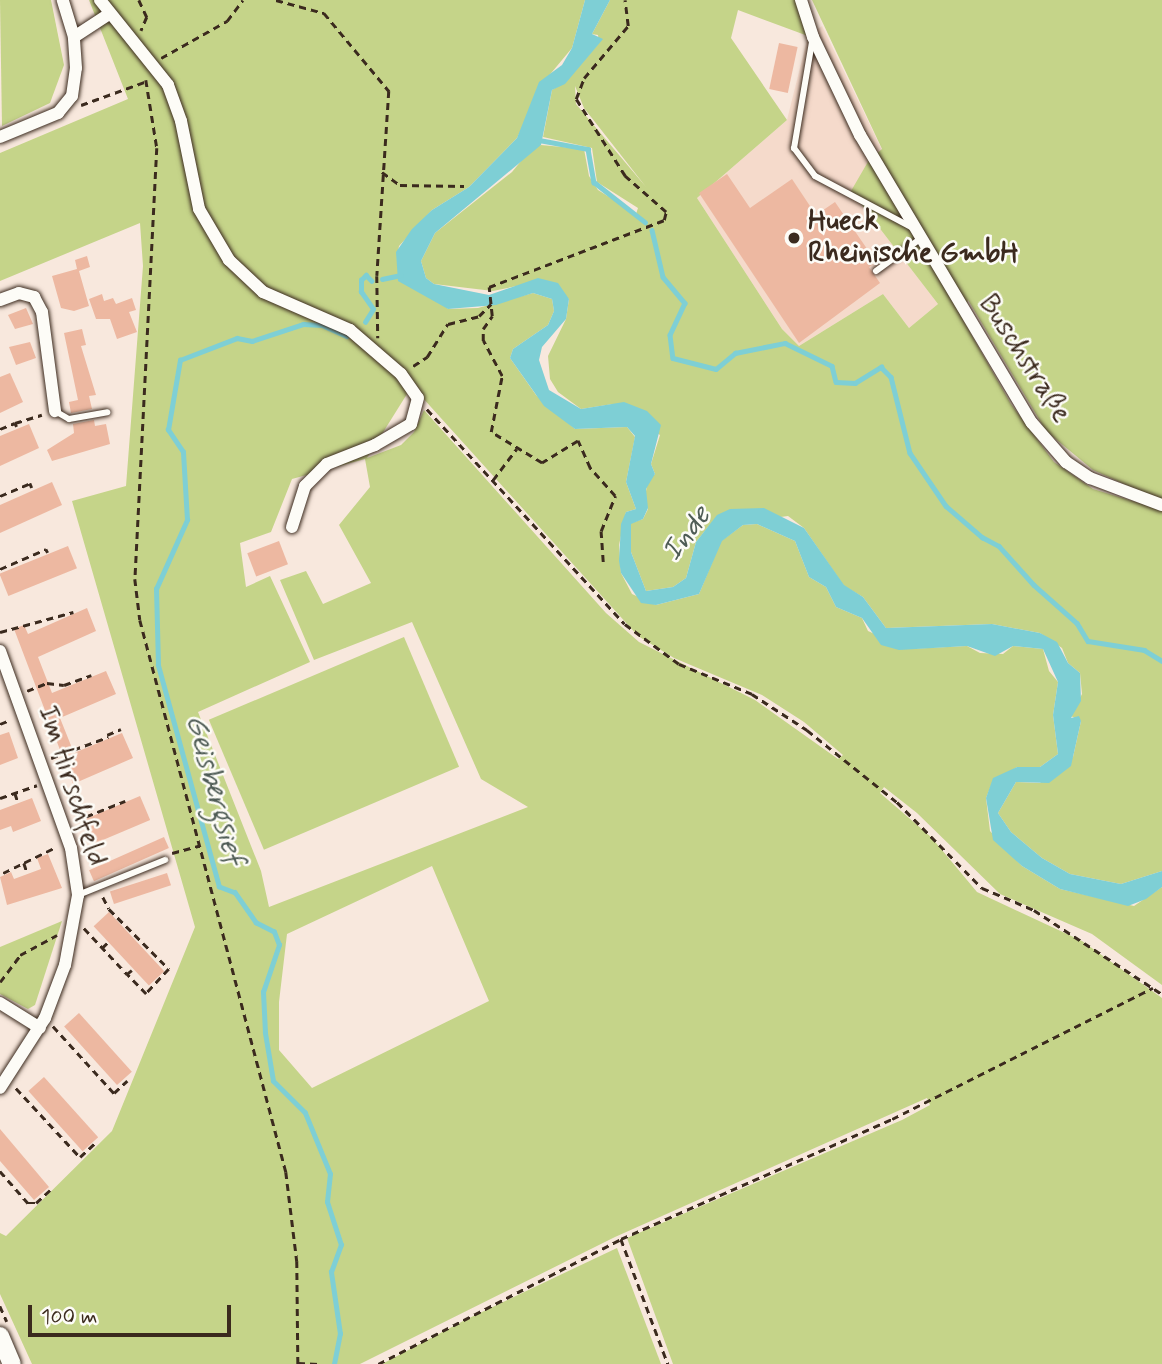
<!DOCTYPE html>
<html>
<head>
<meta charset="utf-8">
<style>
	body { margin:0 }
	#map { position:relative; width:1162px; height:1364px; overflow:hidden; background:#f8e8dd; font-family:Mynerve,sans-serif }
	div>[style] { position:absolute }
	.built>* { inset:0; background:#f5dacb }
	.green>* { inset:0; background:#c5d489; transform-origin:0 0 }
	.water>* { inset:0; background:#7ecfd5 }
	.stream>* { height:4.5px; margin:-2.25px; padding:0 2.25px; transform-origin:2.25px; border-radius:2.25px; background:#7ecfd5 }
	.building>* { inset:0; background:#edb8a1; transform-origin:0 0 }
	.path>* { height:2.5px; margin-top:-1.25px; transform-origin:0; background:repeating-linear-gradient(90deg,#3b2a1e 0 7px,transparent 0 12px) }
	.roads { filter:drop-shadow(0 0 2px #3b2a1e) drop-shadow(0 0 2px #3b2a1e) }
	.lane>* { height:6px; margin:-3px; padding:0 3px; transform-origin:3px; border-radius:3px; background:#fdfcf7 }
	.street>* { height:12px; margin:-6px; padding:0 6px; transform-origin:6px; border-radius:6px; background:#fdfcf7 }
	.secondary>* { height:18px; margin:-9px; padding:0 9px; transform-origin:9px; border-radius:9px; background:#fdfcf7 }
	.dots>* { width:19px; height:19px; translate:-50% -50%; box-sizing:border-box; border:4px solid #fdfcf7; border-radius:50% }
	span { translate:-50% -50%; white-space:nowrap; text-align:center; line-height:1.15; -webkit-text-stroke:5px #fdfcf7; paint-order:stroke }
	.poi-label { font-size:28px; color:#3b2a1e; font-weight:700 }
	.left { translate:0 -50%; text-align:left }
	.street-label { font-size:28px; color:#3b2a1e }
	.water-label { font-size:30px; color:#4f5c55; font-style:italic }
	.scale { position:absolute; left:28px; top:1305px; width:203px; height:32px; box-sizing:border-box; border:4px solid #3b2a1e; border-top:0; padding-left:9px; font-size:21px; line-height:24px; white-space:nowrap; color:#3b2a1e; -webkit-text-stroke:5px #fdfcf7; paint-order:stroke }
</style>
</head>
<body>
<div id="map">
	<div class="built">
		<i style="clip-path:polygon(822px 26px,882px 150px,851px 191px,938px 304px,909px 328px,883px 294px,799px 346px,782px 329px,697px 198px,787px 120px,808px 36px)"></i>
	</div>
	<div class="green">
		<i style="clip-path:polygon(0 0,51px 0,64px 65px,50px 103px,2px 126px)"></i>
		<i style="clip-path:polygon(evenodd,89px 0,585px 0,572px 48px,547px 78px,517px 138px,469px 187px,432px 210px,399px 246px,397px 258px,448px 309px,478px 308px,533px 293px,552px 299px,554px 311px,548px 325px,513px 349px,510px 358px,536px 395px,575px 429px,627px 427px,635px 437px,626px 482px,636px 509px,626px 512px,619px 545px,621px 573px,632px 594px,656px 605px,699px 594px,721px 541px,743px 525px,757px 524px,795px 541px,809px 577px,826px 587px,836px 607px,862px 618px,868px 631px,908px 649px,967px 646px,980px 653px,1003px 654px,1013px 646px,1043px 649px,1049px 671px,1058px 682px,1053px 715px,1058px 754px,1040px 767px,1017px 767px,992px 783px,986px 798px,990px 831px,1022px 866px,1060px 889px,1134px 906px,1162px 887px,1162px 985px,1092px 934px,1000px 894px,917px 813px,884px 787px,880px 793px,931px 837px,977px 892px,1082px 941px,1162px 998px,1162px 1364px,673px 1364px,627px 1238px,902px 1120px,930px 1105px,927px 1098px,615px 1237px,360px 1364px,32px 1364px,0 1294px,0 1233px,6px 1236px,112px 1131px,195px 927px,72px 501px,126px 486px,143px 266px,140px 223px,0 281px,0 153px,128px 99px,89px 0,412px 386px,638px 636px,674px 658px,762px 695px,804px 722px,843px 755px,838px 759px,755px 700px,639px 642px,606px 613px,424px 410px,414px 432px,401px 445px,367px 458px,412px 386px,89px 0,365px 459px,370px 487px,339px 525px,371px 583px,323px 604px,306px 571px,280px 580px,314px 660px,412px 622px,481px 779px,528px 807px,269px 907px,261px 871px,198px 712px,310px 662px,270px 576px,246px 587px,240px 543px,271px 532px,292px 479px,365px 459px,89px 0,432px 866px,489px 1001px,312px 1088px,279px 1050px,279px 1002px,287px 934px,432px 866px)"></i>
		<i style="clip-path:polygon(evenodd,610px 0,797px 0,808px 36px,738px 10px,731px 38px,787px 120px,697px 198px,782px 329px,799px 346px,883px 294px,909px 328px,938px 304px,851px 191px,869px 160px,882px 149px,812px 0,1162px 0,1162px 501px,1093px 470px,1046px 431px,968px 300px,963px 320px,1011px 404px,1054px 462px,1093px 489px,1162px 510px,1162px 871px,1121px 884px,1070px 874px,1042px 858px,1011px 832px,998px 813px,1016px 782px,1040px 783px,1073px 757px,1081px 721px,1071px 716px,1082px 694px,1080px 673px,1068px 663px,1062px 648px,1040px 633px,992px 624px,886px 628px,863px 597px,844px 586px,804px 528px,788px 516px,708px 527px,696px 542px,686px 578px,673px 587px,646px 591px,631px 552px,631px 523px,643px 519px,648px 509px,645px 500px,647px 483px,655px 474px,651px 464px,660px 435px,613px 404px,581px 409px,558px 392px,550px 379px,548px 356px,566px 319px,569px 299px,536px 282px,493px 291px,434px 284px,426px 278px,421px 261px,435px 233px,512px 172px,531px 149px,541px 145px,584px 149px,589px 176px,598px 190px,636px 214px,638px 208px,597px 182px,592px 148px,543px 137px,552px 90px,565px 82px,599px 43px,598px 35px,592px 34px,610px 0,575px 86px,584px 108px,646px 187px,576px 104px,575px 86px)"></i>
		<i style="left:404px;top:637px;width:141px;height:212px;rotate:67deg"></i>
		<i style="clip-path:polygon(62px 921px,35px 1005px,28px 1009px,0 994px,0 947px)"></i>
		<i style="clip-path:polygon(617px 1248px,661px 1364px,382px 1364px,465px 1320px)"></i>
	</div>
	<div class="water">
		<i style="clip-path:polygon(585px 0,610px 0,592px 34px,603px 39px,565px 84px,552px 90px,541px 145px,435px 233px,421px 261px,426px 278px,434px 284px,489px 295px,538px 278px,558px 283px,569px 299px,566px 319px,542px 347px,539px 360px,549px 390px,581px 409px,624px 402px,647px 411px,661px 425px,651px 464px,655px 474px,646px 489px,648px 508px,643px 519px,631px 524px,631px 552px,646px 591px,673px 587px,686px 578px,696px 542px,717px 515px,730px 509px,764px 508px,804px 528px,844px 585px,863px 597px,886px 628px,992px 624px,1040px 633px,1057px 642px,1068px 663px,1080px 673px,1081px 701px,1071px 718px,1079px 716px,1081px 721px,1071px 766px,1049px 783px,1016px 782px,998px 813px,1011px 832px,1042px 858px,1070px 874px,1121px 884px,1162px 871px,1162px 887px,1146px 899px,1128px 906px,1060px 889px,1022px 866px,993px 840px,986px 798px,993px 778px,1017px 767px,1040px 767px,1058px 754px,1053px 715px,1058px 682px,1043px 649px,1013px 646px,995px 656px,967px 646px,899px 650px,881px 645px,862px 618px,836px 607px,826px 587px,809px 577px,795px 541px,757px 524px,743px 525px,722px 541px,699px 594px,656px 605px,641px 603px,621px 573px,619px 561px,621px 524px,626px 512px,636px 509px,626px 482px,635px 436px,627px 427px,575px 429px,544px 406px,510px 358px,513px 349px,548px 325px,554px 311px,552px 299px,533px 293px,496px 305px,448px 309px,398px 281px,396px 252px,412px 229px,432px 210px,469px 187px,517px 138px,539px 82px,562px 65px,572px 48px)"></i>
	</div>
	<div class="stream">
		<i style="left:539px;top:140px;width:50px;rotate:10.4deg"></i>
		<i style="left:588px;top:149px;width:34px;rotate:80deg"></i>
		<i style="left:594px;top:182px;width:65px;rotate:38.1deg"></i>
		<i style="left:652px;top:230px;width:48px;rotate:76.8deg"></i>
		<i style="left:663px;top:277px;width:34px;rotate:50deg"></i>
		<i style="left:685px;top:303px;width:35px;rotate:115deg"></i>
		<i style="left:670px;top:335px;width:23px;rotate:83deg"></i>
		<i style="left:673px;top:358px;width:44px;rotate:14.3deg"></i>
		<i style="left:716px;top:369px;width:25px;rotate:-40deg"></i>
		<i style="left:735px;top:353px;width:51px;rotate:-11.3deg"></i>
		<i style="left:785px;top:343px;width:52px;rotate:26.1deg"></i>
		<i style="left:832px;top:366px;width:16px;rotate:76deg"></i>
		<i style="left:836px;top:382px;width:19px;rotate:3deg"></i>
		<i style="left:855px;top:383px;width:31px;rotate:-32deg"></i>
		<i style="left:881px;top:367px;width:14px;rotate:45deg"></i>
		<i style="left:891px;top:377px;width:78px;rotate:76deg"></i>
		<i style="left:910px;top:453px;width:64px;rotate:55.8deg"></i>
		<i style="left:946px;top:506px;width:48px;rotate:40.7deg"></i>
		<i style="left:982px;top:537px;width:19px;rotate:28deg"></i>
		<i style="left:999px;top:546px;width:52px;rotate:48.1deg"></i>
		<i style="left:1034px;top:585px;width:57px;rotate:41.5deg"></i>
		<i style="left:1077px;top:623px;width:21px;rotate:59deg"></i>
		<i style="left:1088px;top:641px;width:57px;rotate:9.1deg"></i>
		<i style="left:1144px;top:650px;width:21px;rotate:31deg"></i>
		<i style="left:382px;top:279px;width:19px;rotate:-12deg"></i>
		<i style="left:365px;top:322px;width:15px;rotate:-58deg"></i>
		<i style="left:373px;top:309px;width:21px;rotate:-125deg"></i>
		<i style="left:361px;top:292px;width:12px;rotate:-90deg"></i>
		<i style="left:361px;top:280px;width:7px;rotate:-45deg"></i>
		<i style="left:366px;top:275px;width:8px;rotate:45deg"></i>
		<i style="left:334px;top:1364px;width:31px;rotate:-79deg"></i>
		<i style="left:340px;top:1334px;width:63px;rotate:-98.3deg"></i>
		<i style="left:331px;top:1272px;width:29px;rotate:-70deg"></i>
		<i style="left:341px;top:1245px;width:45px;rotate:-108deg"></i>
		<i style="left:327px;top:1202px;width:28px;rotate:-84deg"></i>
		<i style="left:330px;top:1174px;width:66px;rotate:-112.3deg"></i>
		<i style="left:305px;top:1113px;width:45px;rotate:-135deg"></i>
		<i style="left:273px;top:1081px;width:49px;rotate:-99.5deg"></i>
		<i style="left:265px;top:1033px;width:41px;rotate:-92.8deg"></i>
		<i style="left:263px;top:992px;width:50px;rotate:-71.2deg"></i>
		<i style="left:279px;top:945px;width:14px;rotate:-111deg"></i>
		<i style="left:274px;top:932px;width:20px;rotate:-153deg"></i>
		<i style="left:256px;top:923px;width:37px;rotate:-125deg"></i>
		<i style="left:235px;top:893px;width:17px;rotate:-159deg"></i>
		<i style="left:219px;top:887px;width:230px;rotate:-105.4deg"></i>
		<i style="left:158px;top:665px;width:76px;rotate:-91.5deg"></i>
		<i style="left:156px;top:589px;width:76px;rotate:-65.8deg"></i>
		<i style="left:187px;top:520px;width:68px;rotate:-93.4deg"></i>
		<i style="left:183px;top:452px;width:27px;rotate:-124deg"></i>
		<i style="left:168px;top:430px;width:71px;rotate:-80.3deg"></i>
		<i style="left:180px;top:360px;width:61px;rotate:-21.1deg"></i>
		<i style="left:237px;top:338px;width:15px;rotate:11deg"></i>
		<i style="left:252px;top:341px;width:54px;rotate:-18.4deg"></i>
		<i style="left:303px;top:324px;width:19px;rotate:3deg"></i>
		<i style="left:322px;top:325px;width:27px;rotate:24deg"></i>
	</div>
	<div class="building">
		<i style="left:779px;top:43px;width:19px;height:47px;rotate:12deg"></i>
		<i style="clip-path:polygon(727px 174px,750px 208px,792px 179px,816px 215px,835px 202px,876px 262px,869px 267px,880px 283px,799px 343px,699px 193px)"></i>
		<i style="clip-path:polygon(87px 256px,90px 267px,79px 271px,89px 306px,74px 311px,61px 308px,52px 276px,77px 269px,75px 260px)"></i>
		<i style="clip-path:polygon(102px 294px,104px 301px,113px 298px,116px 304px,132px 298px,136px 310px,129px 312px,137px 332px,117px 339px,110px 319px,96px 319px,89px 299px)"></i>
		<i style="clip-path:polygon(26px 308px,33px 324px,15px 329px,8px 315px)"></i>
		<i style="clip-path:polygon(82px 329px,86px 345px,81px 346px,96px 395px,89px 396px,92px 409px,71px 413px,69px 402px,78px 400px,64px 333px)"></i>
		<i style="clip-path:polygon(30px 342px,36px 358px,16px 365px,9px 347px)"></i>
		<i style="clip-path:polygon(10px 373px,23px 402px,0 413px,0 377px)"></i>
		<i style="clip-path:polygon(94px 420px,95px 426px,106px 424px,110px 444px,52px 461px,47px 450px,74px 433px,73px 424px)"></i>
		<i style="clip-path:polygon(29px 424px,39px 448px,0 466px,0 436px)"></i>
		<i style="clip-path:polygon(52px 482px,62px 505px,0 533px,0 505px)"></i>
		<i style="left:279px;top:541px;width:25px;height:34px;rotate:69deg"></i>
		<i style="left:68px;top:546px;width:24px;height:74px;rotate:68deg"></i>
		<i style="clip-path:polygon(87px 608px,96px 631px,38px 657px,52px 693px,106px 671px,116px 694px,60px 718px,74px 753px,122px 733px,133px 758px,73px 784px,14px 629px,24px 625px,28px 634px)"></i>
		<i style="clip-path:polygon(9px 732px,18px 758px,0 765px,0 735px)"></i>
		<i style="left:140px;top:796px;width:26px;height:61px;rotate:67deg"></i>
		<i style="clip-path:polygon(32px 798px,41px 821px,13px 832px,11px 826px,0 830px,0 810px)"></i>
		<i style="left:164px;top:837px;width:12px;height:82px;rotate:66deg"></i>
		<i style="clip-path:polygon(48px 854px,62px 888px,7px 905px,0 877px,11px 872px,14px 879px,41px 869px,37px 858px)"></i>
		<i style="left:167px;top:873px;width:13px;height:60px;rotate:72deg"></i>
		<i style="left:109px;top:912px;width:81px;height:21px;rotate:47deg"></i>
		<i style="left:79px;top:1013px;width:79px;height:20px;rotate:48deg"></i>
		<i style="left:44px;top:1077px;width:81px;height:21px;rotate:48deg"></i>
		<i style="clip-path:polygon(0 1129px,49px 1187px,34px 1200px,0 1161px)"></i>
	</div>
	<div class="path">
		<i style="left:139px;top:0;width:19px;rotate:65deg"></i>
		<i style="left:147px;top:17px;width:15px;rotate:113deg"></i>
		<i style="left:276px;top:0;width:50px;rotate:15.2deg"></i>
		<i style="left:324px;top:13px;width:102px;rotate:50.2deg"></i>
		<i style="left:389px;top:91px;width:185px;rotate:93.7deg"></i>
		<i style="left:377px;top:276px;width:62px;rotate:89.1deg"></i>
		<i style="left:161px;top:58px;width:76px;rotate:-29.3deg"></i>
		<i style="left:227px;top:21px;width:26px;rotate:-53deg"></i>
		<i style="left:146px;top:80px;width:69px;rotate:80.8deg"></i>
		<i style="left:157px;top:148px;width:432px;rotate:92.9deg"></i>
		<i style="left:135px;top:579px;width:41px;rotate:83deg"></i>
		<i style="left:140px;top:620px;width:571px;rotate:75.18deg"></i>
		<i style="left:286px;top:1172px;width:90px;rotate:83deg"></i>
		<i style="left:297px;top:1261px;width:103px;rotate:89.4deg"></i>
		<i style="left:81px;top:105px;width:70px;rotate:-20deg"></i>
		<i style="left:382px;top:172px;width:22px;rotate:36deg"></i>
		<i style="left:400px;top:185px;width:64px;rotate:0.9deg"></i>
		<i style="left:413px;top:366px;width:17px;rotate:-33deg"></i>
		<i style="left:427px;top:357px;width:39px;rotate:-58deg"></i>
		<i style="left:448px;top:324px;width:32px;rotate:-14deg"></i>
		<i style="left:479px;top:316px;width:17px;rotate:-45deg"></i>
		<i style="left:427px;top:409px;width:292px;rotate:47.4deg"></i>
		<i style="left:625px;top:624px;width:67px;rotate:36.5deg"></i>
		<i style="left:679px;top:664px;width:79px;rotate:22.3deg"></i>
		<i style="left:752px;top:694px;width:66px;rotate:33.2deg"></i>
		<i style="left:807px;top:730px;width:115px;rotate:38.7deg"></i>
		<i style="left:897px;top:802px;width:121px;rotate:45.3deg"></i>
		<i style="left:982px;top:888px;width:56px;rotate:22.9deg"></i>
		<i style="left:1034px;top:910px;width:153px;rotate:33.3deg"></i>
		<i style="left:15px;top:423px;width:28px;rotate:-17deg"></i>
		<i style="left:0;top:429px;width:16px;rotate:-22deg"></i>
		<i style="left:15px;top:423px;width:4px;rotate:63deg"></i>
		<i style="left:493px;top:480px;width:39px;rotate:-53deg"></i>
		<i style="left:0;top:496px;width:33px;rotate:-23deg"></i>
		<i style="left:30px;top:483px;width:5px;rotate:68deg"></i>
		<i style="left:603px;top:562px;width:31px;rotate:-94deg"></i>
		<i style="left:601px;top:531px;width:38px;rotate:-68deg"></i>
		<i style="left:615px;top:496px;width:38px;rotate:-132deg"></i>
		<i style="left:590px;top:468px;width:30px;rotate:-114deg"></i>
		<i style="left:578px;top:441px;width:42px;rotate:148.6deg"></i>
		<i style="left:542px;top:463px;width:60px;rotate:-148.7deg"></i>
		<i style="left:491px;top:432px;width:57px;rotate:-78.9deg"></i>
		<i style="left:502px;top:376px;width:40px;rotate:-118deg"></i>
		<i style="left:483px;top:341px;width:12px;rotate:-90deg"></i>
		<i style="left:483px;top:329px;width:16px;rotate:-55deg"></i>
		<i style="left:492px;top:316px;width:29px;rotate:-96deg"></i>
		<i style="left:489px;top:287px;width:187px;rotate:-20.9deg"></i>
		<i style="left:664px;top:220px;width:8px;rotate:-76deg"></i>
		<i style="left:666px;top:212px;width:55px;rotate:-138.7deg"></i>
		<i style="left:625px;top:176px;width:91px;rotate:-122.5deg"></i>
		<i style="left:576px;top:99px;width:22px;rotate:-69deg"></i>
		<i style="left:584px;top:78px;width:68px;rotate:-49.8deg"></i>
		<i style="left:628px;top:26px;width:26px;rotate:-97deg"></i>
		<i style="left:0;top:569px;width:50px;rotate:-23.5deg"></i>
		<i style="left:46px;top:549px;width:4px;rotate:63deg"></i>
		<i style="left:0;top:632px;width:76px;rotate:-15.3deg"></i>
		<i style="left:27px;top:691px;width:22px;rotate:-22deg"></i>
		<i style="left:47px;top:683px;width:17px;rotate:7deg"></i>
		<i style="left:64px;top:685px;width:29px;rotate:-20deg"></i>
		<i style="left:0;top:724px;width:11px;rotate:-22deg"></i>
		<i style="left:107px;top:735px;width:15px;rotate:-23deg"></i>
		<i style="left:51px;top:758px;width:61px;rotate:-20.2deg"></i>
		<i style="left:15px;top:793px;width:9px;rotate:72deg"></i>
		<i style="left:0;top:798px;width:39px;rotate:-19deg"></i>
		<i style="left:75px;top:821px;width:54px;rotate:-21.8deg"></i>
		<i style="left:172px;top:853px;width:28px;rotate:-15deg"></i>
		<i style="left:24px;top:863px;width:9px;rotate:72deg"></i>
		<i style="left:3px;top:873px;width:59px;rotate:-26.1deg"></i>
		<i style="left:103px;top:897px;width:13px;rotate:63deg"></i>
		<i style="left:109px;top:909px;width:85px;rotate:45deg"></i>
		<i style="left:169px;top:969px;width:34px;rotate:133deg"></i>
		<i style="left:146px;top:994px;width:28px;rotate:-134deg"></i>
		<i style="left:84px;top:928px;width:63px;rotate:46.9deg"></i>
		<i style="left:127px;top:974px;width:6px;rotate:-39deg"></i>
		<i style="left:102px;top:948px;width:7px;rotate:-45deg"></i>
		<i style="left:0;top:982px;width:34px;rotate:-53deg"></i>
		<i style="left:20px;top:955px;width:42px;rotate:-28.4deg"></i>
		<i style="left:53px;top:1026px;width:91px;rotate:47.7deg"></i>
		<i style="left:114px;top:1093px;width:18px;rotate:-43deg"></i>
		<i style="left:16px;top:1088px;width:94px;rotate:47.2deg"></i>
		<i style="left:80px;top:1157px;width:21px;rotate:-43deg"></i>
		<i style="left:0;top:1171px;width:43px;rotate:48.8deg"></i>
		<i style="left:28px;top:1203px;width:8px"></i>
		<i style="left:36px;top:1203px;width:19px;rotate:-43deg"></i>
		<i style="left:621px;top:1239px;width:134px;rotate:69.4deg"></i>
		<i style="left:0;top:1306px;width:17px;rotate:66deg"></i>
		<i style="left:298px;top:1363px;width:21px;rotate:3deg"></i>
		<i style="left:378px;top:1364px;width:273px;rotate:-27.2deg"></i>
		<i style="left:621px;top:1239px;width:296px;rotate:-23.9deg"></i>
		<i style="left:892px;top:1119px;width:292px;rotate:-26.7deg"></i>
	</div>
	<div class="roads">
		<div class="lane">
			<i style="left:812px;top:42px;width:108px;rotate:99.6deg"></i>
			<i style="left:794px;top:148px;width:35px;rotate:53deg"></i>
			<i style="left:815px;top:176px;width:109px;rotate:28deg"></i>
			<i style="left:876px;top:271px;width:54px;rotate:-36deg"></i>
			<i style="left:55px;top:411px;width:16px;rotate:30deg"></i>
			<i style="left:69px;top:419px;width:39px;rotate:-10deg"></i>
			<i style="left:78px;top:895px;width:94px;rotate:-21.9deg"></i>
		</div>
		<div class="street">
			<i style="left:100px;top:0;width:109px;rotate:51.3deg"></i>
			<i style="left:168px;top:85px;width:38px;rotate:70deg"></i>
			<i style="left:181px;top:121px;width:90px;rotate:78.4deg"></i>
			<i style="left:199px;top:209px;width:59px;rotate:59.5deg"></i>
			<i style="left:229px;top:260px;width:47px;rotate:43.3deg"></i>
			<i style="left:263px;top:292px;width:95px;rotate:23.6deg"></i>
			<i style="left:350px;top:330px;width:67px;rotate:40.8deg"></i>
			<i style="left:401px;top:374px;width:29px;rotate:55deg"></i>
			<i style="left:418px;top:398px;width:27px;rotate:105deg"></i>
			<i style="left:411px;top:424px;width:42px;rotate:149.7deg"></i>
			<i style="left:375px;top:445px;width:52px;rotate:158.4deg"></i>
			<i style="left:327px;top:464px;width:31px;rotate:135deg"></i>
			<i style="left:305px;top:486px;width:43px;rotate:107.6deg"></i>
			<i style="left:801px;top:0;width:39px;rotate:72deg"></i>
			<i style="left:813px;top:37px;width:109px;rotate:64.4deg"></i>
			<i style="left:860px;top:135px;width:335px;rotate:59.2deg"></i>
			<i style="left:1032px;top:423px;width:52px;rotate:48.9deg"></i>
			<i style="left:1066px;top:462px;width:29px;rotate:34deg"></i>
			<i style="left:1090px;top:478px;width:77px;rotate:20.6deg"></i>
			<i style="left:74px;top:37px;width:42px;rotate:-33.3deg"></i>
			<i style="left:0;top:137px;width:63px;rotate:-22.5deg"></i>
			<i style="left:58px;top:113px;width:22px;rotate:-51deg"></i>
			<i style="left:72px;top:96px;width:28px;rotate:-82deg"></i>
			<i style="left:76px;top:68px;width:31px;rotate:-94deg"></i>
			<i style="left:74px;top:37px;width:39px;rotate:-107deg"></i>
			<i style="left:0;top:300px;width:20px;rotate:-20deg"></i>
			<i style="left:19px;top:293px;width:16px;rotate:15deg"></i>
			<i style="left:34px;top:297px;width:17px;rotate:62deg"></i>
			<i style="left:42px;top:312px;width:100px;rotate:82.5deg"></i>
			<i style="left:0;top:651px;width:209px;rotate:70.2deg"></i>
			<i style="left:71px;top:848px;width:48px;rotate:81.5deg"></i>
			<i style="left:78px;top:895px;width:71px;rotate:100.5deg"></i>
			<i style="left:65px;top:965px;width:57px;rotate:110.7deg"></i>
			<i style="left:45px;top:1018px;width:83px;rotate:122.7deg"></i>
			<i style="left:0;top:1003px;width:47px;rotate:32deg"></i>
		</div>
		<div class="secondary">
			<i style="left:0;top:1336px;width:30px;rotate:67deg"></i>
		</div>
	</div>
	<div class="dots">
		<i style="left:794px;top:238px;background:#3b2a1e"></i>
	</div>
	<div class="poi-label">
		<span class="left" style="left:808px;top:238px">Hueck<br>Rheinische GmbH</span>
	</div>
	<div class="street-label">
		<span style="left:1024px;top:359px;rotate:57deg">Buschstraße</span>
		<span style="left:71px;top:786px;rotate:72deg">Im Hirschfeld</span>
	</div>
	<div class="water-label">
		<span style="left:687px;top:534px;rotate:-53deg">Inde</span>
		<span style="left:214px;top:790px;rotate:75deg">Geisbergsief</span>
	</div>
	<div class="scale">100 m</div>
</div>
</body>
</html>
